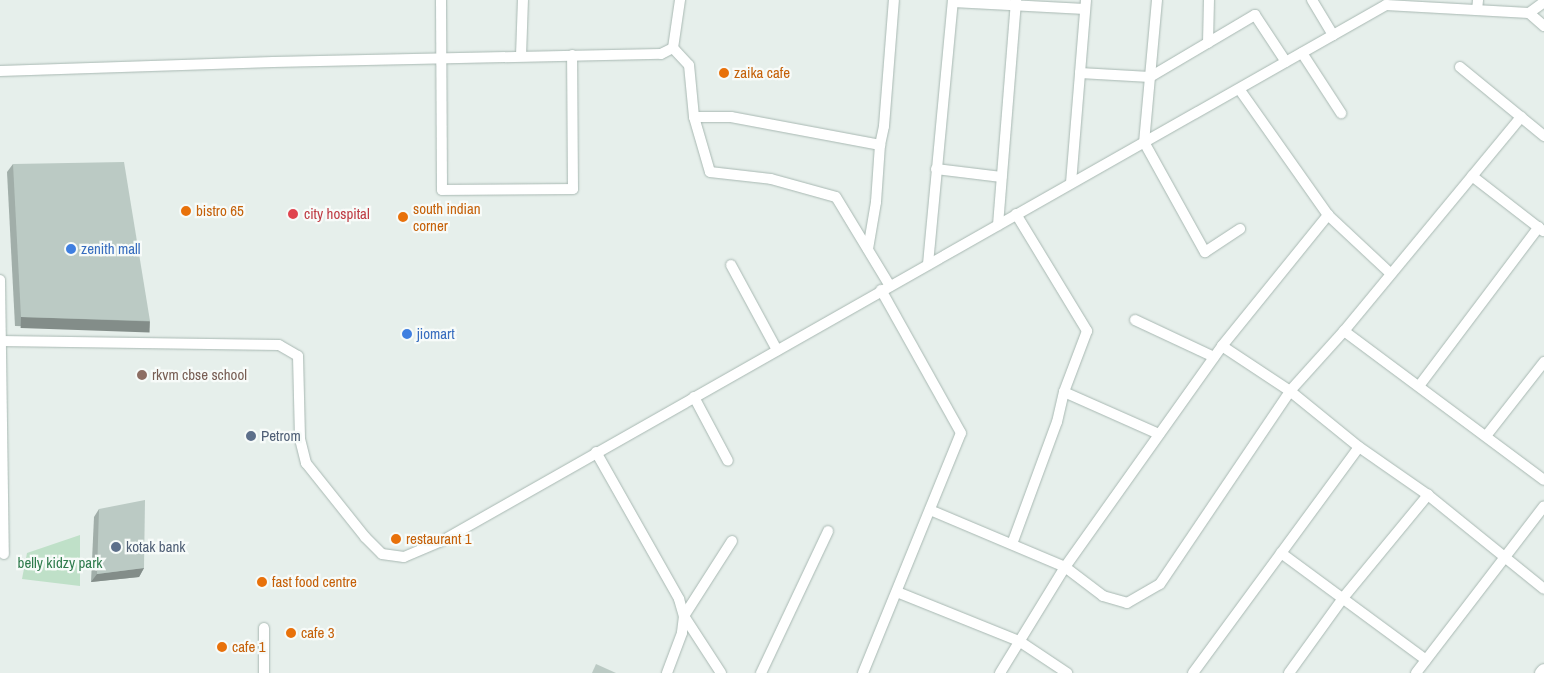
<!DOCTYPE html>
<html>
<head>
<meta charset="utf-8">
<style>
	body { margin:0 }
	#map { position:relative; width:1544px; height:673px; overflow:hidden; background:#e6efeb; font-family:"Archivo Narrow",sans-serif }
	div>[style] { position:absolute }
	.green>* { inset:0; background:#bfe0c8 }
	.roads { filter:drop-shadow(0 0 1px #a8b8b2) drop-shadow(0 0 1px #a8b8b2) }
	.street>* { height:10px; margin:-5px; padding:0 5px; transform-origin:5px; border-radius:5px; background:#fff }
	.secondary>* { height:15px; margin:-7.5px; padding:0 7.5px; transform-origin:7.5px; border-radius:7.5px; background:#fff }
	.wall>* { inset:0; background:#a1aea9 }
	.shaded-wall>* { inset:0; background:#838d89; transform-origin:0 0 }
	.building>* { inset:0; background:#bbcac4 }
	.dots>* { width:14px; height:14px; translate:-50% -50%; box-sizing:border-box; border:2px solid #f7fbf9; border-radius:50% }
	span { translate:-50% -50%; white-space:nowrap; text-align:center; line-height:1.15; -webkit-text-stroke:4.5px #f7fbf9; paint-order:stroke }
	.food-label { font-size:15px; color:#c56008 }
	.left { translate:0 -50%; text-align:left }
	.health-label { font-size:15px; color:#be3a42 }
	.shop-label { font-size:15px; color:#366cbe }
	.education-label { font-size:15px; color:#785e54 }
	.service-label { font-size:15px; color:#4e5e75 }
	.park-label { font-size:15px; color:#2d7a4b }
</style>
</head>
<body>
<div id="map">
	<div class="green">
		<i style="clip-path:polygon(80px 535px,80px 586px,22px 579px,27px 553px)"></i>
	</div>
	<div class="roads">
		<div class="street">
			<i style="left:441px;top:0;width:190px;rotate:89.7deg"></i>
			<i style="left:442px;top:190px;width:131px;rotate:-0.4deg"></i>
			<i style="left:573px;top:189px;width:134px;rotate:-90.4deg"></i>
			<i style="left:1157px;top:0;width:143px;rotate:95.2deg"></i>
			<i style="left:1144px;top:142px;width:126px;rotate:61deg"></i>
			<i style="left:1205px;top:252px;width:42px;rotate:-33.3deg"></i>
			<i style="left:1312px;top:0;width:41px;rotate:59deg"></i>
			<i style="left:953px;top:2px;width:132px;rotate:3deg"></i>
			<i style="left:1477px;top:10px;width:10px;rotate:-84deg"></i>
			<i style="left:1529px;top:13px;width:20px;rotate:41deg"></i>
			<i style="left:1208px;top:43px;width:43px;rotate:-88.7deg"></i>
			<i style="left:673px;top:48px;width:23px;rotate:47deg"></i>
			<i style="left:689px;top:65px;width:52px;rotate:84.5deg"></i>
			<i style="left:694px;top:117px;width:57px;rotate:73.8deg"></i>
			<i style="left:710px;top:172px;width:61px;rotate:6.5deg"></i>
			<i style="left:771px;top:179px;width:67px;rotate:15.5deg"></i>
			<i style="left:836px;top:197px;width:104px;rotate:58.8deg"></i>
			<i style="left:1302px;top:53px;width:72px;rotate:57deg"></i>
			<i style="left:521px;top:56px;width:56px;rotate:-88deg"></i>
			<i style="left:1460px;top:67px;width:109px;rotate:39.4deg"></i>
			<i style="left:0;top:71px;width:273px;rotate:-1.9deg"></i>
			<i style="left:273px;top:62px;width:388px;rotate:-1.2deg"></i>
			<i style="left:661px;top:54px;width:13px;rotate:-27deg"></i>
			<i style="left:673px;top:48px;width:49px;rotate:-81.7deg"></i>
			<i style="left:1080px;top:73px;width:73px;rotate:-85.3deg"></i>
			<i style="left:694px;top:117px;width:37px"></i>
			<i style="left:731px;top:117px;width:152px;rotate:10.6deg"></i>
			<i style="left:880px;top:145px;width:19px;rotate:-78deg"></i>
			<i style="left:884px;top:126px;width:126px;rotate:-85.5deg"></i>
			<i style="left:936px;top:169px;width:66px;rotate:6.9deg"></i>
			<i style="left:1472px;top:176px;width:90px;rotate:37.8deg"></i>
			<i style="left:1071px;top:183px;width:110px;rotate:-85.3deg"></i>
			<i style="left:1080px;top:73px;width:70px;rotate:3.3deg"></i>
			<i style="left:1150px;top:77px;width:122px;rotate:-30.6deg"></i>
			<i style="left:1255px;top:15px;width:56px;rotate:56.6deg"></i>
			<i style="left:1016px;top:214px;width:137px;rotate:58.7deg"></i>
			<i style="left:1087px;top:331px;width:65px;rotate:110.7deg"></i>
			<i style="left:1328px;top:215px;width:86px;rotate:43.1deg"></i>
			<i style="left:998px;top:225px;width:226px;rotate:-85.4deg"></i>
			<i style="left:868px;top:249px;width:48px;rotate:-80.3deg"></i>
			<i style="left:876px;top:202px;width:57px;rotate:-86deg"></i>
			<i style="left:928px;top:264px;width:265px;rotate:-84.6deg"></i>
			<i style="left:731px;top:265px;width:97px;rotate:61.6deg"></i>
			<i style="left:0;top:280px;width:274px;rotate:89.2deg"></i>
			<i style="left:1135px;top:320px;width:87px;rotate:25.1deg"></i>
			<i style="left:1344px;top:331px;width:249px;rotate:36.7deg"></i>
			<i style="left:0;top:341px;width:279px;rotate:0.8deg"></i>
			<i style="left:279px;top:345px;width:22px;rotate:30deg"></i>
			<i style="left:298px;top:356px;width:83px;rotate:88.6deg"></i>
			<i style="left:300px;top:439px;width:25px;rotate:76deg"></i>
			<i style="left:306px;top:463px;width:95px;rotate:51.4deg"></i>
			<i style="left:365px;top:537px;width:24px;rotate:45deg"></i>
			<i style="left:382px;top:554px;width:22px;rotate:8deg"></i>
			<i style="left:404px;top:557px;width:39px;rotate:-23deg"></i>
			<i style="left:440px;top:542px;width:1088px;rotate:-29.58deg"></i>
			<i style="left:1386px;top:5px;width:143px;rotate:3.2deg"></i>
			<i style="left:1529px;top:13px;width:19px;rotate:-36deg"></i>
			<i style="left:1222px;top:346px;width:169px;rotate:-51deg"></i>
			<i style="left:1328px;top:215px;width:154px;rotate:-125.2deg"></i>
			<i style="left:1419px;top:386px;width:199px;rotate:-53deg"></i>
			<i style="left:694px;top:397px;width:72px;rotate:62deg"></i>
			<i style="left:1486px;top:436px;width:94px;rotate:-51.9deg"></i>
			<i style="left:596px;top:452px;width:169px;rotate:60.5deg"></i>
			<i style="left:679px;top:599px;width:18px;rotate:74deg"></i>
			<i style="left:684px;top:616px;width:17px;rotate:97deg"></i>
			<i style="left:682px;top:633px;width:43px;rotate:110.6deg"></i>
			<i style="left:930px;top:510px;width:147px;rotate:22.9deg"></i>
			<i style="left:1065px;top:567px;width:48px;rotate:37.3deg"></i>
			<i style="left:1103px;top:596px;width:25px;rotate:16deg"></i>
			<i style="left:1127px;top:603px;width:38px;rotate:-30deg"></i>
			<i style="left:1160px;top:584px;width:233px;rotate:-56deg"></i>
			<i style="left:1290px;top:391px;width:81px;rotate:-48deg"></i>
			<i style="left:1344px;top:331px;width:278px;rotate:-50.4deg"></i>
			<i style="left:1012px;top:544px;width:130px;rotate:-69.8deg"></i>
			<i style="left:1057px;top:422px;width:31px;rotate:-77deg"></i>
			<i style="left:1064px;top:392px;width:104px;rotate:23.9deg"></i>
			<i style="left:1281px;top:553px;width:180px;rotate:36.4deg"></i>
			<i style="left:897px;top:592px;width:131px;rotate:21.9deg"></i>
			<i style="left:1019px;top:641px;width:58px;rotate:33.7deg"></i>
			<i style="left:264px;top:673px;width:45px;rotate:-90deg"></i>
			<i style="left:721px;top:673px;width:68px;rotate:-123deg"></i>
			<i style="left:684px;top:616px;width:89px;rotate:-57.4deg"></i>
			<i style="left:761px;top:673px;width:157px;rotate:-64.7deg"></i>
			<i style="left:863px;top:673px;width:259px;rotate:-67.8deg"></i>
			<i style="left:961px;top:433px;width:164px;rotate:-119.2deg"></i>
			<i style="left:1000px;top:673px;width:124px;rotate:-58.5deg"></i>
			<i style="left:1065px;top:567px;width:271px;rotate:-54.6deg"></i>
			<i style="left:1222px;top:346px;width:82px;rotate:33.5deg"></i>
			<i style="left:1290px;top:391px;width:89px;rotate:39.1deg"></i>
			<i style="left:1359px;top:447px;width:84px;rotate:34.8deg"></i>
			<i style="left:1428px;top:495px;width:149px;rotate:39deg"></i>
			<i style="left:1193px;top:673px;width:280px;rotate:-53.7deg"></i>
			<i style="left:1289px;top:673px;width:92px;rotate:-54.2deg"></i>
			<i style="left:1343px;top:598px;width:134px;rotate:-50.5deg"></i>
			<i style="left:1416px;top:673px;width:210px;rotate:-52.5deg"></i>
		</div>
		<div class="secondary">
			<i style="left:1542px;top:673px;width:3px;rotate:-45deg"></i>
		</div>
	</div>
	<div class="wall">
		<i style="clip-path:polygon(13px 164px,150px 321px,145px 330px,15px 326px,7px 172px)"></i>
		<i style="clip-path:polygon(99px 509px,144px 568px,139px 577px,91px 582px,94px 517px)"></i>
	</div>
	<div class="shaded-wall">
		<i style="left:21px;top:317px;width:129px;height:11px;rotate:2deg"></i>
		<i style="clip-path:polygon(144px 568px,139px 577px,91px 582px,97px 574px)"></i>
	</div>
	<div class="building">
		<i style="clip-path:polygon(124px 162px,150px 321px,21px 317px,13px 164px)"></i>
		<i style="clip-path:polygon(145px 500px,144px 568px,97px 574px,99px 509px)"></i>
		<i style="clip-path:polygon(596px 664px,616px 673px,592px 673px)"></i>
	</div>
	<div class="dots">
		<i style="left:724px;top:73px;background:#e8710a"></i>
		<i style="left:186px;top:211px;background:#e8710a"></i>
		<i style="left:293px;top:214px;background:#e0444e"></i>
		<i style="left:403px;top:217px;background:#e8710a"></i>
		<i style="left:71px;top:249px;background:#3f7fe0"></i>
		<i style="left:407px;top:334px;background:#3f7fe0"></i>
		<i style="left:142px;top:375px;background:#8d6e63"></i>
		<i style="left:251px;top:436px;background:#5c6f8a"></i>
		<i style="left:396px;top:539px;background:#e8710a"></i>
		<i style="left:116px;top:547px;background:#5c6f8a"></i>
		<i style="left:262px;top:582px;background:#e8710a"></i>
		<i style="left:291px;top:633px;background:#e8710a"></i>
		<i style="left:222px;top:647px;background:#e8710a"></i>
	</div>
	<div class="food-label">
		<span class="left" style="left:734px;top:73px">zaika cafe</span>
		<span class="left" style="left:413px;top:217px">south indian<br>corner</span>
		<span class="left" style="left:196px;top:211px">bistro 65</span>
		<span class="left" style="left:406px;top:539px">restaurant 1</span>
		<span class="left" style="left:272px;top:582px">fast food centre</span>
		<span class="left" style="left:301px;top:633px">cafe 3</span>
		<span class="left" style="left:232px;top:647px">cafe 1</span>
	</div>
	<div class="health-label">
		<span class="left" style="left:304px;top:214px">city hospital</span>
	</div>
	<div class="shop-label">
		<span class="left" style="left:81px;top:249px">zenith mall</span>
		<span class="left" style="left:417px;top:334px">jiomart</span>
	</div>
	<div class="education-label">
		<span class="left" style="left:152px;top:375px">rkvm cbse school</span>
	</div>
	<div class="service-label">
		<span class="left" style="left:261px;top:436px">Petrom</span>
		<span class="left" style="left:126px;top:547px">kotak bank</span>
	</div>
	<div class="park-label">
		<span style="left:60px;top:563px">belly kidzy park</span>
	</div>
</div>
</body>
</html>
